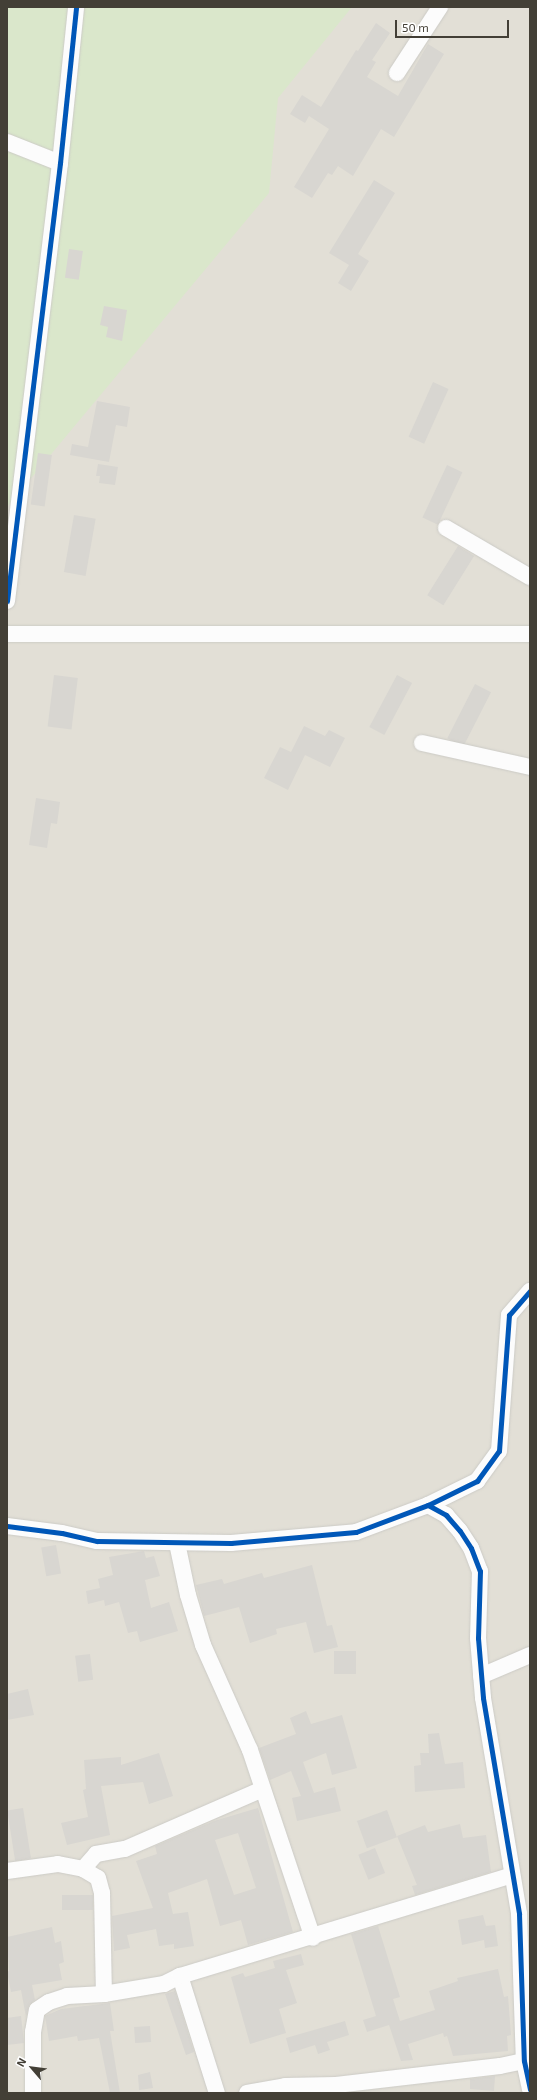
<!DOCTYPE html>
<html>
<head>
<meta charset="utf-8">
<style>
	body { margin:0 }
	#map { position:relative; width:537px; height:2100px; overflow:hidden; background:#eeede9; font-family:"Exo 2",sans-serif }
	div>[style] { position:absolute }
	.residential>* { inset:0; background:#e2dfd6; transform-origin:0 0 }
	.green>* { inset:0; background:#dae7cb }
	.building>* { inset:0; background:#d8d6d1; transform-origin:0 0 }
	.roads { filter:drop-shadow(0 0 1px #cccbc6) drop-shadow(0 0 1px #cccbc6) }
	.street>* { height:16px; margin:-8px; padding:0 8px; transform-origin:8px; border-radius:8px; background:#fcfcfc }
	.cycleway>* { height:5px; margin:-2.5px; padding:0 2.5px; transform-origin:2.5px; border-radius:2.5px; background:#0057b8 }
	span { translate:-50% -50%; white-space:nowrap; text-align:center; line-height:1.15; -webkit-text-stroke:3.5px #fff; paint-order:stroke }
	.frame { position:absolute; inset:0; border:8px solid #433f36; pointer-events:none }
	.north { position:absolute; left:12px; top:2048px; width:40px; height:40px; -webkit-text-stroke:3px #fff; paint-order:stroke; rotate:298deg; font-size:11px; font-weight:700; line-height:16px; text-align:center; color:#433f36 }
	.north::after { content:''; display:block; margin:auto; width:14px; height:18px; background:#433f36; clip-path:polygon(50% 0,100% 100%,50% 72%,0 100%) }
	.scale { position:absolute; left:395px; top:20px; width:114px; height:18px; box-sizing:border-box; border:2px solid #433f36; border-top:0; padding-left:5px; font-size:12px; line-height:14px; white-space:nowrap; color:#433f36; -webkit-text-stroke:3px #fff; paint-order:stroke }
</style>
</head>
<body>
<div id="map">
	<div class="residential">
		<i style="left:7px;top:7px;width:523px;height:2086px"></i>
	</div>
	<div class="green">
		<i style="clip-path:polygon(7px 7px,352px 7px,278px 98px,269px 193px,7px 507px)"></i>
	</div>
	<div class="building">
		<i style="clip-path:polygon(376px 23px,390px 33px,372px 60px,376px 62px,367px 77px,398px 96px,428px 44px,444px 54px,394px 137px,381px 129px,353px 176px,338px 166px,332px 175px,328px 173px,312px 198px,294px 187px,329px 129px,309px 116px,305px 123px,290px 114px,302px 95px,321px 107px,356px 50px,358px 51px)"></i>
		<i style="clip-path:polygon(374px 180px,395px 193px,358px 254px,369px 261px,351px 291px,338px 283px,349px 265px,329px 253px)"></i>
		<i style="left:69px;top:249px;width:14px;height:29px;rotate:8deg"></i>
		<i style="clip-path:polygon(104px 306px,127px 310px,122px 341px,106px 337px,108px 327px,100px 325px)"></i>
		<i style="left:433px;top:382px;width:17px;height:60px;rotate:24deg"></i>
		<i style="clip-path:polygon(97px 401px,130px 407px,127px 427px,116px 425px,109px 462px,70px 455px,72px 444px,88px 447px)"></i>
		<i style="left:38px;top:453px;width:14px;height:52px;rotate:8deg"></i>
		<i style="clip-path:polygon(98px 464px,118px 467px,115px 485px,99px 483px,100px 476px,96px 476px)"></i>
		<i style="left:447px;top:465px;width:17px;height:58px;rotate:25deg"></i>
		<i style="left:74px;top:515px;width:22px;height:58px;rotate:10deg"></i>
		<i style="left:458px;top:546px;width:19px;height:58px;rotate:32deg"></i>
		<i style="left:54px;top:675px;width:24px;height:52px;rotate:7deg"></i>
		<i style="left:397px;top:675px;width:17px;height:59px;rotate:28deg"></i>
		<i style="left:475px;top:684px;width:18px;height:61px;rotate:27deg"></i>
		<i style="clip-path:polygon(304px 726px,325px 736px,329px 730px,345px 738px,330px 767px,305px 755px,288px 790px,264px 778px,280px 747px,291px 752px)"></i>
		<i style="clip-path:polygon(36px 798px,60px 802px,57px 824px,51px 823px,47px 848px,29px 845px)"></i>
		<i style="left:56px;top:1545px;width:29px;height:15px;rotate:80deg"></i>
		<i style="clip-path:polygon(144px 1551px,146px 1558px,154px 1556px,160px 1576px,145px 1580px,151px 1608px,169px 1602px,178px 1631px,140px 1642px,137px 1631px,128px 1633px,119px 1602px,105px 1606px,104px 1600px,88px 1604px,86px 1591px,100px 1588px,98px 1579px,113px 1575px,109px 1557px)"></i>
		<i style="clip-path:polygon(312px 1565px,327px 1626px,332px 1625px,338px 1647px,314px 1653px,306px 1622px,276px 1629px,277px 1634px,250px 1643px,239px 1607px,204px 1616px,196px 1585px,222px 1579px,224px 1584px,262px 1573px,264px 1578px)"></i>
		<i style="left:334px;top:1651px;width:22px;height:23px"></i>
		<i style="left:90px;top:1654px;width:26px;height:15px;rotate:83deg"></i>
		<i style="clip-path:polygon(28px 1689px,34px 1715px,7px 1720px,7px 1694px)"></i>
		<i style="clip-path:polygon(306px 1711px,311px 1724px,342px 1715px,357px 1768px,332px 1775px,326px 1753px,303px 1762px,314px 1793px,335px 1787px,341px 1811px,297px 1821px,292px 1798px,301px 1796px,291px 1771px,270px 1780px,259px 1748px,296px 1734px,290px 1718px)"></i>
		<i style="clip-path:polygon(439px 1733px,445px 1764px,463px 1762px,465px 1788px,415px 1792px,414px 1766px,421px 1765px,420px 1753px,429px 1753px,428px 1734px)"></i>
		<i style="clip-path:polygon(159px 1753px,173px 1796px,149px 1804px,143px 1782px,101px 1786px,110px 1835px,67px 1845px,61px 1823px,88px 1817px,83px 1790px,86px 1789px,84px 1760px,121px 1757px,121px 1765px)"></i>
		<i style="left:23px;top:1808px;width:51px;height:16px;rotate:81deg"></i>
		<i style="clip-path:polygon(evenodd,258px 1808px,293px 1932px,248px 1945px,241px 1920px,220px 1926px,207px 1879px,168px 1893px,173px 1914px,188px 1912px,194px 1946px,174px 1949px,174px 1944px,159px 1946px,156px 1929px,127px 1935px,130px 1948px,114px 1951px,112px 1916px,153px 1908px,136px 1861px,157px 1854px,155px 1846px,214px 1821px,258px 1808px,238px 1833px,256px 1888px,234px 1895px,215px 1840px,238px 1833px)"></i>
		<i style="left:387px;top:1810px;width:29px;height:32px;rotate:70deg"></i>
		<i style="clip-path:polygon(460px 1824px,463px 1838px,486px 1835px,491px 1872px,415px 1895px,412px 1886px,417px 1885px,397px 1836px,425px 1825px,428px 1832px)"></i>
		<i style="left:375px;top:1848px;width:27px;height:18px;rotate:68deg"></i>
		<i style="left:93px;top:1895px;width:15px;height:31px;rotate:90deg"></i>
		<i style="clip-path:polygon(483px 1915px,486px 1926px,495px 1925px,498px 1946px,485px 1948px,484px 1940px,462px 1945px,458px 1920px)"></i>
		<i style="clip-path:polygon(378px 1926px,400px 1997px,393px 1999px,400px 2021px,435px 2010px,429px 1991px,458px 1981px,457px 1978px,498px 1969px,504px 1997px,508px 1996px,511px 2035px,507px 2036px,508px 2051px,453px 2056px,447px 2036px,444px 2037px,443px 2033px,408px 2044px,413px 2060px,401px 2061px,389px 2025px,367px 2032px,363px 2020px,376px 2016px,351px 1934px)"></i>
		<i style="clip-path:polygon(52px 1927px,55px 1943px,61px 1941px,64px 1962px,59px 1964px,62px 1980px,32px 1985px,35px 2000px,29px 2005px,26px 2017px,21px 1990px,11px 1992px,7px 1972px,9px 1971px,7px 1937px)"></i>
		<i style="clip-path:polygon(301px 1954px,304px 1965px,286px 1970px,297px 2003px,279px 2009px,286px 2033px,250px 2044px,231px 1977px,243px 1973px,245px 1977px,275px 1968px,273px 1961px)"></i>
		<i style="clip-path:polygon(175px 1991px,194px 2052px,186px 2055px,165px 1994px)"></i>
		<i style="clip-path:polygon(110px 2003px,114px 2031px,110px 2031px,120px 2093px,110px 2093px,99px 2038px,78px 2041px,77px 2036px,49px 2041px,45px 2016px,61px 2009px)"></i>
		<i style="clip-path:polygon(21px 2016px,24px 2043px,7px 2045px,7px 2018px)"></i>
		<i style="clip-path:polygon(345px 2021px,349px 2035px,327px 2042px,330px 2050px,318px 2054px,315px 2045px,290px 2053px,286px 2038px)"></i>
		<i style="left:150px;top:2026px;width:16px;height:16px;rotate:86deg"></i>
		<i style="clip-path:polygon(150px 2072px,153px 2088px,139px 2090px,138px 2075px)"></i>
		<i style="clip-path:polygon(495px 2076px,494px 2091px,470px 2089px,470px 2079px)"></i>
	</div>
	<div class="roads">
		<div class="street">
			<i style="left:397px;top:73px;width:79px;rotate:-56.9deg"></i>
			<i style="left:7px;top:142px;width:57px;rotate:21.6deg"></i>
			<i style="left:446px;top:528px;width:97px;rotate:30.3deg"></i>
			<i style="left:7px;top:601px;width:441px;rotate:-83.1deg"></i>
			<i style="left:60px;top:163px;width:157px;rotate:-84.1deg"></i>
			<i style="left:7px;top:634px;width:523px"></i>
			<i style="left:422px;top:743px;width:111px;rotate:12.5deg"></i>
			<i style="left:428px;top:1505px;width:21px;rotate:29deg"></i>
			<i style="left:446px;top:1515px;width:21px;rotate:49deg"></i>
			<i style="left:460px;top:1531px;width:20px;rotate:57deg"></i>
			<i style="left:471px;top:1548px;width:25px;rotate:69deg"></i>
			<i style="left:480px;top:1571px;width:67px;rotate:91.7deg"></i>
			<i style="left:478px;top:1638px;width:60px;rotate:85.2deg"></i>
			<i style="left:483px;top:1698px;width:219px;rotate:80.5deg"></i>
			<i style="left:519px;top:1914px;width:147px;rotate:88.1deg"></i>
			<i style="left:524px;top:2061px;width:29px;rotate:78deg"></i>
			<i style="left:7px;top:1526px;width:55px;rotate:7.3deg"></i>
			<i style="left:62px;top:1533px;width:36px;rotate:13deg"></i>
			<i style="left:97px;top:1541px;width:134px;rotate:0.9deg"></i>
			<i style="left:231px;top:1543px;width:125px;rotate:-5deg"></i>
			<i style="left:356px;top:1532px;width:77px;rotate:-20.6deg"></i>
			<i style="left:428px;top:1505px;width:55px;rotate:-26.1deg"></i>
			<i style="left:477px;top:1481px;width:37px;rotate:-54deg"></i>
			<i style="left:499px;top:1451px;width:136px;rotate:-85.8deg"></i>
			<i style="left:509px;top:1315px;width:32px;rotate:-49deg"></i>
			<i style="left:177px;top:1543px;width:53px;rotate:78.1deg"></i>
			<i style="left:188px;top:1595px;width:52px;rotate:73.3deg"></i>
			<i style="left:203px;top:1645px;width:115px;rotate:65.9deg"></i>
			<i style="left:250px;top:1750px;width:198px;rotate:71.5deg"></i>
			<i style="left:481px;top:1676px;width:53px;rotate:-23.2deg"></i>
			<i style="left:83px;top:1869px;width:20px;rotate:-49deg"></i>
			<i style="left:96px;top:1854px;width:29px;rotate:-10deg"></i>
			<i style="left:125px;top:1849px;width:150px;rotate:-23.5deg"></i>
			<i style="left:7px;top:1871px;width:51px;rotate:-7.8deg"></i>
			<i style="left:58px;top:1864px;width:25px;rotate:11deg"></i>
			<i style="left:83px;top:1869px;width:17px;rotate:31deg"></i>
			<i style="left:98px;top:1878px;width:16px;rotate:75deg"></i>
			<i style="left:102px;top:1893px;width:101px;rotate:88.9deg"></i>
			<i style="left:180px;top:1976px;width:123px;rotate:72.5deg"></i>
			<i style="left:33px;top:2093px;width:61px;rotate:-90deg"></i>
			<i style="left:33px;top:2032px;width:22px;rotate:-80deg"></i>
			<i style="left:37px;top:2010px;width:14px;rotate:-34deg"></i>
			<i style="left:49px;top:2002px;width:19px;rotate:-18deg"></i>
			<i style="left:67px;top:1996px;width:37px;rotate:-3deg"></i>
			<i style="left:104px;top:1994px;width:61px;rotate:-9.5deg"></i>
			<i style="left:164px;top:1984px;width:18px;rotate:-27deg"></i>
			<i style="left:180px;top:1976px;width:347px;rotate:-16.9deg"></i>
			<i style="left:247px;top:2093px;width:39px;rotate:-10deg"></i>
			<i style="left:285px;top:2086px;width:51px;rotate:-1.1deg"></i>
			<i style="left:336px;top:2085px;width:165px;rotate:-6.6deg"></i>
			<i style="left:500px;top:2066px;width:25px;rotate:-12deg"></i>
		</div>
	</div>
	<div class="cycleway">
		<i style="left:7px;top:601px;width:441px;rotate:-83.1deg"></i>
		<i style="left:60px;top:163px;width:157px;rotate:-84.1deg"></i>
		<i style="left:428px;top:1505px;width:21px;rotate:29deg"></i>
		<i style="left:446px;top:1515px;width:21px;rotate:49deg"></i>
		<i style="left:460px;top:1531px;width:20px;rotate:57deg"></i>
		<i style="left:471px;top:1548px;width:25px;rotate:69deg"></i>
		<i style="left:480px;top:1571px;width:67px;rotate:91.7deg"></i>
		<i style="left:478px;top:1638px;width:60px;rotate:85.2deg"></i>
		<i style="left:483px;top:1698px;width:219px;rotate:80.5deg"></i>
		<i style="left:519px;top:1914px;width:147px;rotate:88.1deg"></i>
		<i style="left:524px;top:2061px;width:29px;rotate:78deg"></i>
		<i style="left:7px;top:1526px;width:55px;rotate:7.3deg"></i>
		<i style="left:62px;top:1533px;width:36px;rotate:13deg"></i>
		<i style="left:97px;top:1541px;width:134px;rotate:0.9deg"></i>
		<i style="left:231px;top:1543px;width:125px;rotate:-5deg"></i>
		<i style="left:356px;top:1532px;width:77px;rotate:-20.6deg"></i>
		<i style="left:428px;top:1505px;width:55px;rotate:-26.1deg"></i>
		<i style="left:477px;top:1481px;width:37px;rotate:-54deg"></i>
		<i style="left:499px;top:1451px;width:136px;rotate:-85.8deg"></i>
		<i style="left:509px;top:1315px;width:32px;rotate:-49deg"></i>
	</div>
	<div class="frame"></div>
	<div class="north">N</div>
	<div class="scale">50 m</div>
</div>
</body>
</html>
